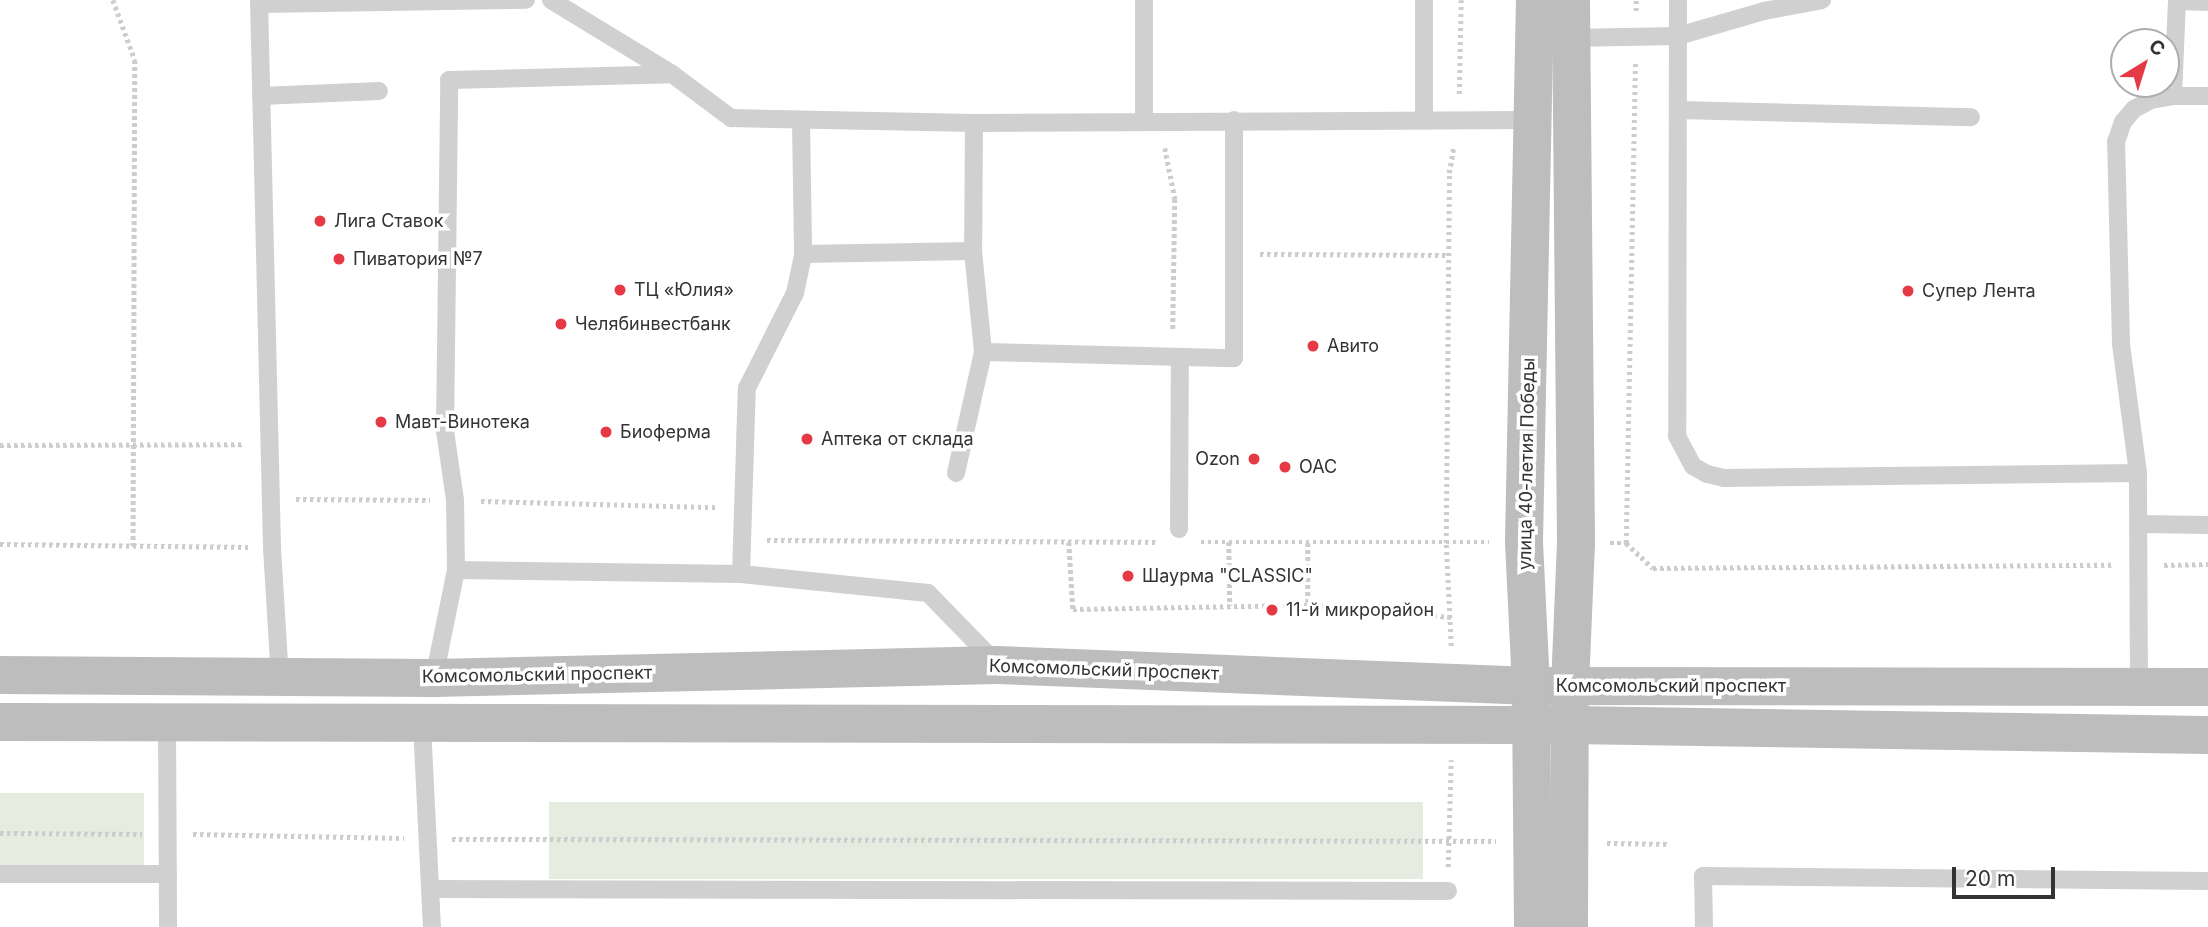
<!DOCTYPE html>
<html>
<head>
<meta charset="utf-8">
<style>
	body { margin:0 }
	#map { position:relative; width:2208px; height:927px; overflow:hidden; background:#fff; font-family:Inter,sans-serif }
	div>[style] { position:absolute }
	.green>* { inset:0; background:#e6ecdf; transform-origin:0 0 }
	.path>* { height:4.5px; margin-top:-2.25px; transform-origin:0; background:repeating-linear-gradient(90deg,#cdcdcd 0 3.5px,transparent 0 7px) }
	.lane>* { height:18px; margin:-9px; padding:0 9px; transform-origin:9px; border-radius:9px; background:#d0d0d0 }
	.secondary>* { height:38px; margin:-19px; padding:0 19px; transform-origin:19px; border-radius:19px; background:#bdbdbd }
	.dots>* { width:19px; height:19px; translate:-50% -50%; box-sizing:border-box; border:4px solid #fff; border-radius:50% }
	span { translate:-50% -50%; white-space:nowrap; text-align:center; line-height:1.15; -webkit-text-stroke:7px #fff; paint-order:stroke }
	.poi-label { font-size:18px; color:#333 }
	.left { translate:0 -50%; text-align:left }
	.right { translate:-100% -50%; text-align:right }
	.street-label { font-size:18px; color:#333 }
	.north { position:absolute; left:2110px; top:28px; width:70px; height:70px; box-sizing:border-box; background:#fff; border:2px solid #adadad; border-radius:50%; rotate:38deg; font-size:19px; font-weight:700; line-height:28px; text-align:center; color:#333 }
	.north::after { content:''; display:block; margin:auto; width:24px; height:32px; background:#e63946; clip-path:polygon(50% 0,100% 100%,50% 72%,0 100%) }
	.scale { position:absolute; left:1952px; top:867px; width:103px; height:32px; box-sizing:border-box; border:4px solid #333; border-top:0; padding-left:9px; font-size:21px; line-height:24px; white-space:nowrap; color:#333; -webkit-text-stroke:5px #fff; paint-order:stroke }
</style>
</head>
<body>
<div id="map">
	<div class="green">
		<i style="left:0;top:793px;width:144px;height:78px"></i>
		<i style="left:549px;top:802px;width:874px;height:77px"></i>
	</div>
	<div class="path">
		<i style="left:113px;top:0;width:64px;rotate:69.9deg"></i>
		<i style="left:135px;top:60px;width:486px;rotate:90.2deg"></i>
		<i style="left:1636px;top:11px;width:11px;rotate:-90deg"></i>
		<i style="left:1459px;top:94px;width:94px;rotate:-88.8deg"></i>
		<i style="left:1165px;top:148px;width:52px;rotate:78.9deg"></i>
		<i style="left:1175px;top:199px;width:132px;rotate:90.9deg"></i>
		<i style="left:1260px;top:254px;width:188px;rotate:0.3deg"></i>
		<i style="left:0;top:445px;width:244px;rotate:-0.2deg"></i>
		<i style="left:296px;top:499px;width:134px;rotate:0.4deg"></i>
		<i style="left:481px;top:501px;width:236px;rotate:1.5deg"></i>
		<i style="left:767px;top:540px;width:390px;rotate:0.3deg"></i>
		<i style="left:1069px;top:542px;width:67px;rotate:86.6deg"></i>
		<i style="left:1073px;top:609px;width:235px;rotate:-1deg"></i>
		<i style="left:1308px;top:605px;width:144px;rotate:4.8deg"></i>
		<i style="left:1201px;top:542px;width:288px"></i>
		<i style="left:1229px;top:542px;width:64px;rotate:89.1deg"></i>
		<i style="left:1308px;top:543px;width:62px;rotate:90deg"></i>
		<i style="left:1610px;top:543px;width:16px"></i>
		<i style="left:1626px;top:543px;width:37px;rotate:43deg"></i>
		<i style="left:1653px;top:568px;width:461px;rotate:-0.4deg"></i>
		<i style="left:1626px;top:543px;width:482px;rotate:-88.9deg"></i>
		<i style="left:0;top:544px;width:248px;rotate:0.7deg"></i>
		<i style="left:2164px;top:565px;width:44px;rotate:-1.3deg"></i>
		<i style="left:1451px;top:646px;width:103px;rotate:-92.8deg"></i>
		<i style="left:1446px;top:543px;width:370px;rotate:-89.5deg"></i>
		<i style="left:1449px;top:173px;width:28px;rotate:-80deg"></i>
		<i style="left:0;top:833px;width:142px;rotate:0.4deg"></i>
		<i style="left:193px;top:834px;width:211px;rotate:1.1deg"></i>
		<i style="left:452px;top:839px;width:1044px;rotate:0.11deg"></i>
		<i style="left:1607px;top:843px;width:62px;rotate:0.9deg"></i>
		<i style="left:1448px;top:867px;width:107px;rotate:-88.4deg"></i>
	</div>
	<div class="lane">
		<i style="left:259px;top:0;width:548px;rotate:88.64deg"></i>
		<i style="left:272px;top:548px;width:131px;rotate:86.5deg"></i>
		<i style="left:551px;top:0;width:142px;rotate:31.4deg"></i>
		<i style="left:672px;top:74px;width:74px;rotate:36.7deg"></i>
		<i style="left:731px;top:118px;width:243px;rotate:1.2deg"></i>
		<i style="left:974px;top:123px;width:560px;rotate:-0.31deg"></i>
		<i style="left:1424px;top:0;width:119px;rotate:90deg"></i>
		<i style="left:1678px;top:0;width:436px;rotate:90.1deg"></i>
		<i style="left:1677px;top:436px;width:34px;rotate:62deg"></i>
		<i style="left:1693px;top:466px;width:16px;rotate:30deg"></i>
		<i style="left:1707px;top:474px;width:17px;rotate:13deg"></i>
		<i style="left:1724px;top:478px;width:414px;rotate:-0.7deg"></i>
		<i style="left:259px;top:4px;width:267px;rotate:-0.9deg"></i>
		<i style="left:1571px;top:38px;width:107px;rotate:-1.1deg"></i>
		<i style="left:1678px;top:36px;width:90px;rotate:-16.2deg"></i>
		<i style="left:1764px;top:11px;width:59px;rotate:-10.7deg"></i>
		<i style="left:261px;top:96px;width:118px;rotate:-2.4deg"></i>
		<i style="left:2173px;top:96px;width:35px"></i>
		<i style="left:1678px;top:110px;width:293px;rotate:1.4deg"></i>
		<i style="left:1144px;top:120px;width:120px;rotate:-90deg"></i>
		<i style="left:801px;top:121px;width:133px;rotate:89.1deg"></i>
		<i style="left:974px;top:123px;width:128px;rotate:90.4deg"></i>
		<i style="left:973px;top:251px;width:101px;rotate:84.3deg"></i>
		<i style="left:983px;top:352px;width:251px;rotate:1.4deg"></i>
		<i style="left:1234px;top:358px;width:238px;rotate:-90deg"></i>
		<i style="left:956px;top:473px;width:124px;rotate:-77.4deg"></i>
		<i style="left:2139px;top:524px;width:69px;rotate:0.8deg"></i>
		<i style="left:1179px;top:529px;width:172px;rotate:-89.7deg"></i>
		<i style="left:456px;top:570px;width:285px;rotate:0.8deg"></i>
		<i style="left:741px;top:574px;width:188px;rotate:5.8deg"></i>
		<i style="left:928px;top:593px;width:96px;rotate:45.8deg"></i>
		<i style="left:741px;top:574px;width:186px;rotate:-88.2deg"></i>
		<i style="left:747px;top:388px;width:106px;rotate:-63.2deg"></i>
		<i style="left:795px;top:293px;width:40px;rotate:-78deg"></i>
		<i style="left:803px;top:254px;width:170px;rotate:-1deg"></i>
		<i style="left:434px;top:678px;width:110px;rotate:-78.5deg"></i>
		<i style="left:456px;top:570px;width:70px;rotate:-90.8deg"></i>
		<i style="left:455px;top:500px;width:70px;rotate:-98.2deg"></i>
		<i style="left:445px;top:431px;width:351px;rotate:-89.3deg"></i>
		<i style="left:449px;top:80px;width:223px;rotate:-1.5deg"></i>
		<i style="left:2139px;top:687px;width:214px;rotate:-90.3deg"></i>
		<i style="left:2138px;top:473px;width:131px;rotate:-97.5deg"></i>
		<i style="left:2121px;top:343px;width:201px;rotate:-91.4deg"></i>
		<i style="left:2116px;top:142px;width:21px;rotate:-71deg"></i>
		<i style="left:2123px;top:122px;width:17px;rotate:-50deg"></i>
		<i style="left:2134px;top:109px;width:19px;rotate:-28deg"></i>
		<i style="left:2151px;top:100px;width:22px;rotate:-10deg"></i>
		<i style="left:2173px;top:96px;width:95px;rotate:-87.6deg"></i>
		<i style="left:2177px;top:1px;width:31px;rotate:2deg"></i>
		<i style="left:167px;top:723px;width:204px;rotate:89.7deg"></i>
		<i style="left:422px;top:724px;width:203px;rotate:87.2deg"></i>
		<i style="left:0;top:874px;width:168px"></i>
		<i style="left:431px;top:889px;width:1017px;rotate:0.11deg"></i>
		<i style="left:1704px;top:927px;width:51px;rotate:-91.1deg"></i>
		<i style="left:1703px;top:876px;width:505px;rotate:0.57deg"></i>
	</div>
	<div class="secondary">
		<i style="left:0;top:675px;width:434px;rotate:0.4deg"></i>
		<i style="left:434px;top:678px;width:563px;rotate:-1.32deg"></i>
		<i style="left:997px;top:665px;width:534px;rotate:2.25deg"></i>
		<i style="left:1531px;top:686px;width:677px;rotate:0.08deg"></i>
		<i style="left:0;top:722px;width:1571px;rotate:0.11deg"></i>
		<i style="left:1571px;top:725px;width:637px;rotate:0.9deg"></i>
		<i style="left:1533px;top:927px;width:241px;rotate:-90.5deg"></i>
		<i style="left:1531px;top:686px;width:145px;rotate:-92.8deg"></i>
		<i style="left:1524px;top:541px;width:541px;rotate:-88.84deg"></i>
		<i style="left:1569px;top:927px;width:241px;rotate:-89.8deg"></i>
		<i style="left:1570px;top:686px;width:143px;rotate:-87.6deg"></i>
		<i style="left:1576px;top:543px;width:543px;rotate:-90.53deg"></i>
	</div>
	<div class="dots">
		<i style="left:320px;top:221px;background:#e63946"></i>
		<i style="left:339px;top:259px;background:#e63946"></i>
		<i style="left:620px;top:290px;background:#e63946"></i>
		<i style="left:1908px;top:291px;background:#e63946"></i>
		<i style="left:561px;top:324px;background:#e63946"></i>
		<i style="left:1313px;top:346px;background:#e63946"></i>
		<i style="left:381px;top:422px;background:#e63946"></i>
		<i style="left:606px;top:432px;background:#e63946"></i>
		<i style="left:807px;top:439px;background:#e63946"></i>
		<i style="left:1254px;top:459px;background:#e63946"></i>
		<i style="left:1285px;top:467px;background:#e63946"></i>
		<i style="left:1128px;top:576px;background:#e63946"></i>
		<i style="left:1272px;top:610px;background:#e63946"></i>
	</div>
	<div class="poi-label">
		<span class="left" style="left:334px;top:221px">Лига Ставок</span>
		<span class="left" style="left:353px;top:259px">Пиватория №7</span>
		<span class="left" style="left:634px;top:290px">ТЦ «Юлия»</span>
		<span class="left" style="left:1922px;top:291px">Супер Лента</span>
		<span class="left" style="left:575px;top:324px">Челябинвестбанк</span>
		<span class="left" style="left:1327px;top:346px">Авито</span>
		<span class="left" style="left:395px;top:422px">Мавт-Винотека</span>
		<span class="left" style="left:620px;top:432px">Биоферма</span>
		<span class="left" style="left:821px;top:439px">Аптека от склада</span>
		<span class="right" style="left:1240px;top:459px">Ozon</span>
		<span class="left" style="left:1299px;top:467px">ОАС</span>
		<span class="left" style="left:1142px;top:576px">Шаурма "CLASSIC"</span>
		<span class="left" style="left:1286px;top:610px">11-й микрорайон</span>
	</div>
	<div class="street-label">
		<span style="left:1527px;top:464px;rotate:-89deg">улица 40-летия Победы</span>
		<span style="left:1104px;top:670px;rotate:2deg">Комсомольский проспект</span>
		<span style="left:537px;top:675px;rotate:-1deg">Комсомольский проспект</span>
		<span style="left:1671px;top:686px">Комсомольский проспект</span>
	</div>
	<div class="north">С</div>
	<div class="scale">20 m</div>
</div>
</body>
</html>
